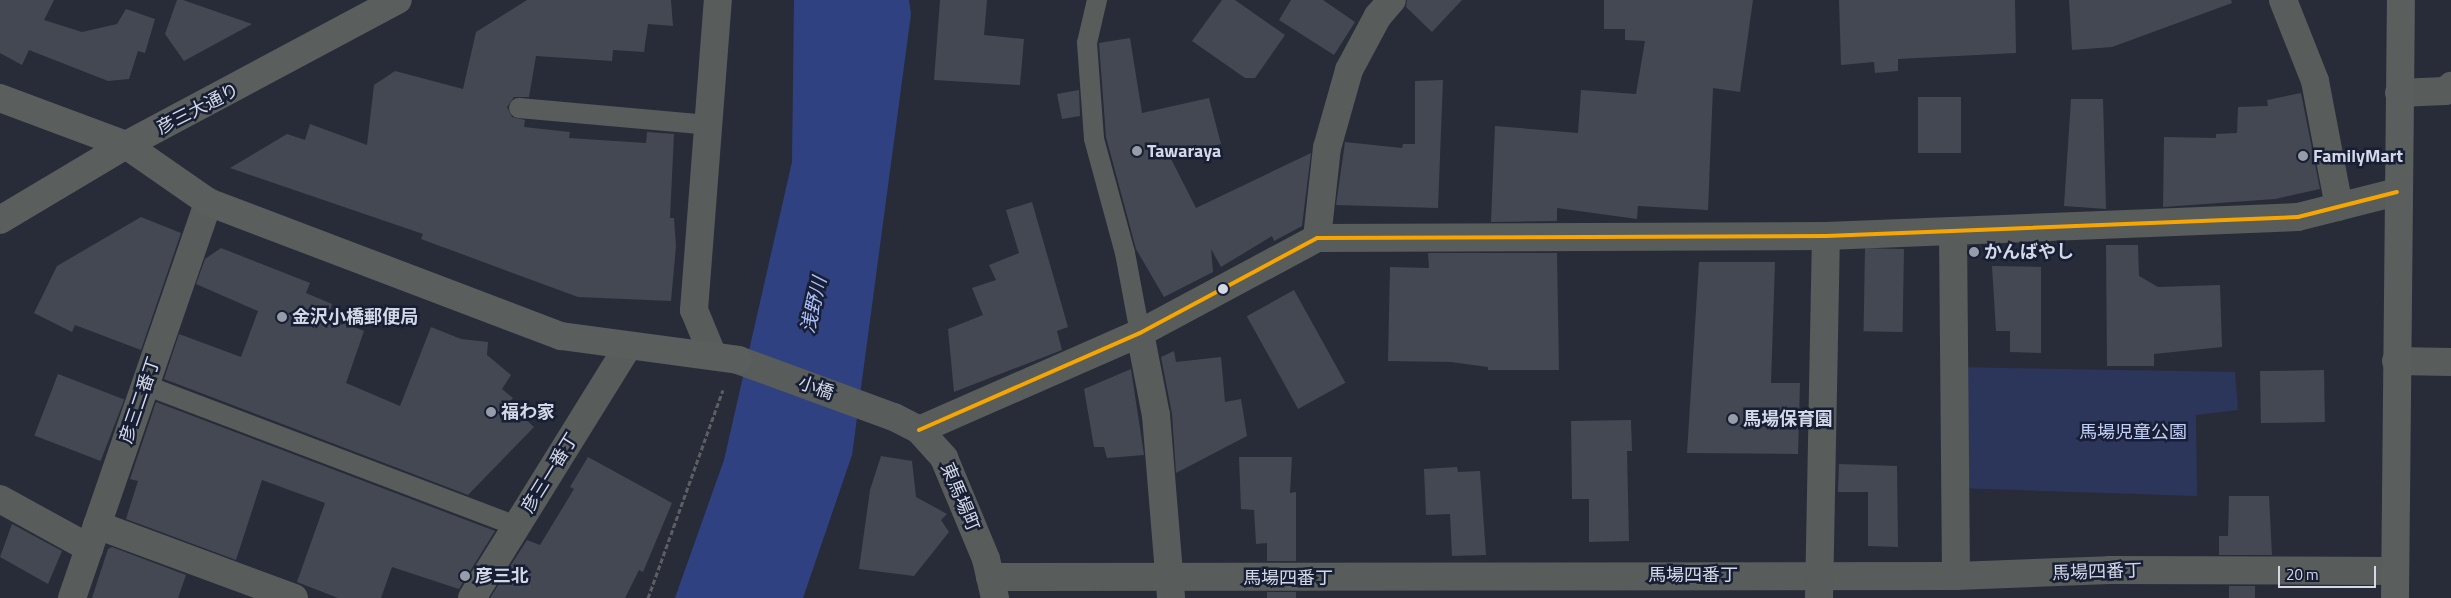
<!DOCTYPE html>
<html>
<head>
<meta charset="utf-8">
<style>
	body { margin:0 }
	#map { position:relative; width:2451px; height:598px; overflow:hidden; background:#282c39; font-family:"Titillium Web","Noto Sans JP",sans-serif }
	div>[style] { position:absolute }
	.green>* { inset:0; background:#2b365a }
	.water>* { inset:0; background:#2f4180 }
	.building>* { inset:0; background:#444853; transform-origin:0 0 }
	.path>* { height:3px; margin-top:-1.5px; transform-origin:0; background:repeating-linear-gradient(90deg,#5c5e61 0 5px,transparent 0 7.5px) }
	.lane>* { height:20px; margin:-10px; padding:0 10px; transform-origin:10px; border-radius:10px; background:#585c5a }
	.street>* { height:28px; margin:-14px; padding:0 14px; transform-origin:14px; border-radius:14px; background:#585c5a }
	.secondary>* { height:28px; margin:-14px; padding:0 14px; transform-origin:14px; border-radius:14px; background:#5a5e5d }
	.bus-1>* { height:4px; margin:-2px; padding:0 2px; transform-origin:2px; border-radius:2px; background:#f7a600 }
	.dots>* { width:14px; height:14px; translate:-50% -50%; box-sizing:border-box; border:2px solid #181f34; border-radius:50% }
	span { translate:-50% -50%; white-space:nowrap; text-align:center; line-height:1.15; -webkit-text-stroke:5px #181f34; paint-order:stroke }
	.street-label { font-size:18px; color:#d3d8e6 }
	.poi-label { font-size:18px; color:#d3d8e6; font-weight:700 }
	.left { translate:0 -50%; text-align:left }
	.park-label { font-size:18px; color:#c0cff7 }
	.water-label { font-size:19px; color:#abc0fb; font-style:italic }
	.scale { position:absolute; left:2278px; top:566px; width:98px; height:22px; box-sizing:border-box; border:2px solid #d3d8e6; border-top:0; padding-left:6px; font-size:15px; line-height:18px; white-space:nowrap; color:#d3d8e6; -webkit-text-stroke:4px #181f34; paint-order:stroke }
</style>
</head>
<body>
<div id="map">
	<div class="green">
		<i style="clip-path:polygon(1953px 367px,2235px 372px,2238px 410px,2196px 415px,2197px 496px,1955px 488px)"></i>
	</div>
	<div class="water">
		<i style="clip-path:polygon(794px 0,909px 0,911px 14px,852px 455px,803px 598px,675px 598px,724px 460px,792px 162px)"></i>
	</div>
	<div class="building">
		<i style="clip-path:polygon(0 0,54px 0,44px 20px,82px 32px,117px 24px,126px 9px,155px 19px,145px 53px,138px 51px,129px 79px,108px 81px,29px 50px,22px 65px,0 53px)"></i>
		<i style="clip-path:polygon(177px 0,183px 0,252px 24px,184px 61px,165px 34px)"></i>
		<i style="clip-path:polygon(527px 0,671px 0,673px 26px,648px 24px,644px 52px,613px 50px,612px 61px,536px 56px,529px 97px,514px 97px,507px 107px,512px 117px,525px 120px,524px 127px,570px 132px,569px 138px,646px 143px,647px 132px,674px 134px,670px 218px,674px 218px,676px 246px,671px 301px,578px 297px,421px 239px,423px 234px,230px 168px,287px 134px,305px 140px,310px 124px,367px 145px,374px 85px,395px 71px,463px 89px,476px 32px)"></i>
		<i style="clip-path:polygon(940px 0,987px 0,984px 35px,1024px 39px,1020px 85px,934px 80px)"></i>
		<i style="clip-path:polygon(1222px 0,1235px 0,1285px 35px,1255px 78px,1245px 78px,1192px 41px)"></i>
		<i style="clip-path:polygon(1291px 0,1323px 0,1355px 22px,1334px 55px,1279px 20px)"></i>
		<i style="clip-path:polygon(1407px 0,1462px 0,1432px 32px,1406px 7px)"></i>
		<i style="clip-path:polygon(1604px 0,1753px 0,1740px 92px,1713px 88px,1708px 210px,1638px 206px,1637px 219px,1557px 208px,1557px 221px,1491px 222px,1495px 126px,1578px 133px,1581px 90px,1636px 94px,1645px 41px,1625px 40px,1625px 29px,1604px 29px)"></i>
		<i style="clip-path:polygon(1839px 0,2015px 0,2016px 53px,1898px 59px,1898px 71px,1875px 73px,1874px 62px,1841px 65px)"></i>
		<i style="clip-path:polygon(2069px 0,2231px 0,2232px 3px,2112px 47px,2072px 50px)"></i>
		<i style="clip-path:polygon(1130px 38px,1142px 113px,1209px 98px,1221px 144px,1170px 157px,1196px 208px,1311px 153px,1302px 226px,1274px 241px,1272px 236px,1221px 267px,1211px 249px,1213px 272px,1164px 297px,1136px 249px,1106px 137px,1099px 43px)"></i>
		<i style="clip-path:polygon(1443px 80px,1438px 208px,1336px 205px,1345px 142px,1402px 148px,1403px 144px,1415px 144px,1415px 81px)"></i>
		<i style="clip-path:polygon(1079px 90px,1080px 116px,1062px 119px,1057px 94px)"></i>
		<i style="clip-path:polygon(2301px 93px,2320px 189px,2275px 199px,2163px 207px,2164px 137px,2216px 138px,2216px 134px,2237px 133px,2238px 107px,2268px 106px,2267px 100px)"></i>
		<i style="left:1918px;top:97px;width:43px;height:56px"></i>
		<i style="clip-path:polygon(2071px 99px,2103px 99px,2106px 209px,2064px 206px)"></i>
		<i style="clip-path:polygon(1032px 202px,1068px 327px,1057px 331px,1062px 350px,954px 392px,948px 329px,983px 315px,972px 288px,996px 280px,989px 265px,1019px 253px,1006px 210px)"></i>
		<i style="clip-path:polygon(141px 217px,181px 233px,141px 350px,75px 325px,72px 332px,34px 313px,57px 266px)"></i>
		<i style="clip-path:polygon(2106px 245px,2138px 245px,2139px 276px,2158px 287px,2220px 285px,2222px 347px,2154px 354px,2154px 366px,2107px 366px)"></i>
		<i style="clip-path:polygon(221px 248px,310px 283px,306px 293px,332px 304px,328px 316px,364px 331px,346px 383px,400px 406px,431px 327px,461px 339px,488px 342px,487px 355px,511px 375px,502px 389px,513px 398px,508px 403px,534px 427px,468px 495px,164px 379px,179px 334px,241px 357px,258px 311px,196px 284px,205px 259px)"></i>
		<i style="left:1904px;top:249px;width:83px;height:39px;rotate:91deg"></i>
		<i style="clip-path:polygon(1428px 253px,1557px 253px,1559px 370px,1488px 370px,1488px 367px,1451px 362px,1388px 361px,1390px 267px,1429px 268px)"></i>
		<i style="clip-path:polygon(1699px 262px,1775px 262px,1771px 383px,1800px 383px,1798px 454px,1687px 453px)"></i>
		<i style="clip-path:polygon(1992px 266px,2041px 267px,2041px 353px,2010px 352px,2010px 331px,1996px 331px)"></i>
		<i style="left:1294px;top:290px;width:106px;height:54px;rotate:61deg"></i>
		<i style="clip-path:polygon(1174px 351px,1176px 362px,1221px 357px,1225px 402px,1241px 399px,1247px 436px,1176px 473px,1172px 414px,1161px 357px)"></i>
		<i style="clip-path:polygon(1131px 369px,1144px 455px,1107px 458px,1104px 447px,1094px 447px,1084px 389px)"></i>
		<i style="left:2324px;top:370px;width:52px;height:64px;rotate:89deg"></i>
		<i style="left:58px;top:374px;width:71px;height:66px;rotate:21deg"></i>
		<i style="clip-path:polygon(156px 402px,495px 531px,459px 589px,392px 567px,381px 598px,338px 598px,297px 582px,325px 503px,262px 480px,236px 560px,126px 519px,138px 481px,130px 479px)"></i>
		<i style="clip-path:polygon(1631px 420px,1632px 451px,1627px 451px,1629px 541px,1589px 542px,1589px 499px,1572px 499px,1571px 421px)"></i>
		<i style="clip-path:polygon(881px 456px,912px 461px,916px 497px,947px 514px,941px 520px,949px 532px,914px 576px,859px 569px,870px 490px)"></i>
		<i style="clip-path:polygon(588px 457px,672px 503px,643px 572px,639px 570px,625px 598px,490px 598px,527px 540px,540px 545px,574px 489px,570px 487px)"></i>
		<i style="clip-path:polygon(1239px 457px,1292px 457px,1290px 493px,1296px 492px,1296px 561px,1267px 561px,1267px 543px,1256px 544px,1254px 510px,1241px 509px)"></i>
		<i style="clip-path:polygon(1839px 464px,1897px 466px,1898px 547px,1868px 546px,1868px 492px,1838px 492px)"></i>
		<i style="clip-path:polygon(1457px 467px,1458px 472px,1480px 471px,1486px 555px,1452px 556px,1450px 514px,1426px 515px,1424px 469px)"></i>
		<i style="clip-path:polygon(2229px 496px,2269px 496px,2272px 555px,2219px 555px,2219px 536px,2228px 536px)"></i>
		<i style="clip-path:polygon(12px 524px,62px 551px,48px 584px,0 557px)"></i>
		<i style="clip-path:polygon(112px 547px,186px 575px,178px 598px,92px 598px,108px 549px)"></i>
		<i style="left:2229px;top:586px;width:26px;height:12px"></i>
		<i style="left:1267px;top:592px;width:29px;height:6px"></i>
	</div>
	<div class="path">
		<i style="left:648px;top:598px;width:221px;rotate:-70.2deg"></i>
	</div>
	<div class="lane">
		<i style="left:1097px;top:0;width:44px;rotate:103.1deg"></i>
		<i style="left:1087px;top:43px;width:96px;rotate:85.8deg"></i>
		<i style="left:1094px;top:139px;width:118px;rotate:74.8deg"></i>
		<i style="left:1125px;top:253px;width:81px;rotate:79.4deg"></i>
		<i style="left:519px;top:108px;width:190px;rotate:5.1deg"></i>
		<i style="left:145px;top:385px;width:398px;rotate:20.8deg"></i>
	</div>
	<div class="street">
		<i style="left:2283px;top:0;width:87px;rotate:68.4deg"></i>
		<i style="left:2315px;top:81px;width:128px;rotate:79.2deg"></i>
		<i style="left:2399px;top:93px;width:46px;rotate:-2.5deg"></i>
		<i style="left:2445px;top:91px;width:8px;rotate:-40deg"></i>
		<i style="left:1953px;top:231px;width:345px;rotate:89.5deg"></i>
		<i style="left:1317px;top:238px;width:91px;rotate:-83.7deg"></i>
		<i style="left:1327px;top:148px;width:81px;rotate:-74.2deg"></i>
		<i style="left:1349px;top:70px;width:61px;rotate:-61.8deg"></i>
		<i style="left:1378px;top:16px;width:21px;rotate:-49deg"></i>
		<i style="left:1140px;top:333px;width:84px;rotate:79deg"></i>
		<i style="left:1156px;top:415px;width:184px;rotate:85.3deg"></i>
		<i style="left:713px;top:356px;width:50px;rotate:-112.4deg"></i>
		<i style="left:694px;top:310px;width:311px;rotate:-85.6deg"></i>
		<i style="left:738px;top:360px;width:166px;rotate:20.1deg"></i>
		<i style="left:894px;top:417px;width:28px;rotate:27deg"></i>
		<i style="left:919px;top:430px;width:38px;rotate:48deg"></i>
		<i style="left:944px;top:458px;width:109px;rotate:67.4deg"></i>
		<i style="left:986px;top:559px;width:40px;rotate:77deg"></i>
		<i style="left:2396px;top:361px;width:55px;rotate:1deg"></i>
		<i style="left:919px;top:430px;width:241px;rotate:-23.7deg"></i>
		<i style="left:1140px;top:333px;width:201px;rotate:-28.2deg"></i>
		<i style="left:1317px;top:238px;width:509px;rotate:-0.23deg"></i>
		<i style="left:1826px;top:236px;width:472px;rotate:-2.3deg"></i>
		<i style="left:2298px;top:217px;width:102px;rotate:-14.2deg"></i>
		<i style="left:0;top:499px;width:102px;rotate:28.8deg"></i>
		<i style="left:97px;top:525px;width:210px;rotate:20.3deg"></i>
		<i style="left:990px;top:577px;width:966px;rotate:-0.06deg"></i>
		<i style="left:1956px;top:576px;width:153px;rotate:-2.2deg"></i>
		<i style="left:2109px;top:570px;width:286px;rotate:0.2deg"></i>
		<i style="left:72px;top:598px;width:419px;rotate:-71deg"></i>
		<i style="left:472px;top:598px;width:294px;rotate:-58.2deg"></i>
		<i style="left:1819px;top:598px;width:362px;rotate:-88.9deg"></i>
	</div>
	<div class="secondary">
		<i style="left:0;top:98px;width:134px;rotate:20.5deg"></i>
		<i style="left:126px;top:145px;width:100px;rotate:34.8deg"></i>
		<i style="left:208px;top:202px;width:378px;rotate:20.8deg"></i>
		<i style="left:561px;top:336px;width:179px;rotate:7.7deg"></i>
		<i style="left:0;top:220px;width:147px;rotate:-30.8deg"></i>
		<i style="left:126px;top:145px;width:308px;rotate:-28.1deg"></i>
		<i style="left:2395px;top:598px;width:598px;rotate:-89.43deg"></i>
	</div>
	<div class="bus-1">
		<i style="left:919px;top:430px;width:241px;rotate:-23.7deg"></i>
		<i style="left:1140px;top:333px;width:201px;rotate:-28.2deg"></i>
		<i style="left:1317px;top:238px;width:509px;rotate:-0.23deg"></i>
		<i style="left:1826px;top:236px;width:472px;rotate:-2.3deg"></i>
		<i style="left:2298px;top:217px;width:102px;rotate:-14.2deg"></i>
	</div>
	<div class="dots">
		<i style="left:1137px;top:151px;background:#979ca9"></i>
		<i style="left:2303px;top:156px;background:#979ca9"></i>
		<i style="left:1974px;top:252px;background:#979ca9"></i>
		<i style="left:1223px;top:289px;background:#d3d8e6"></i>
		<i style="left:282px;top:317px;background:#979ca9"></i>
		<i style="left:491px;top:412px;background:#979ca9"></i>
		<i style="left:1733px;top:419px;background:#979ca9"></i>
		<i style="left:465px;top:576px;background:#979ca9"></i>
	</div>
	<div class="street-label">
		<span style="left:198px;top:109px;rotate:-27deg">彦三大通り</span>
		<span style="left:816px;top:388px;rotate:20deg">小橋</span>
		<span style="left:140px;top:400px;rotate:-71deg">彦三二番丁</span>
		<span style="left:550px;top:473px;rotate:-58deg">彦三一番丁</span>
		<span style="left:960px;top:497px;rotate:67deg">東馬場町</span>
		<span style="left:2097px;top:572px;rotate:-2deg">馬場四番丁</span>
		<span style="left:1693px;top:575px">馬場四番丁</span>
		<span style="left:1288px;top:578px">馬場四番丁</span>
	</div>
	<div class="poi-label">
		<span class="left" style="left:1147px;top:151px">Tawaraya</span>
		<span class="left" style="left:2313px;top:156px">FamilyMart</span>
		<span class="left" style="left:1984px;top:252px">かんばやし</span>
		<span class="left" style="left:292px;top:317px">金沢小橋郵便局</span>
		<span class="left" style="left:501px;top:412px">福わ家</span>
		<span class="left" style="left:1743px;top:419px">馬場保育園</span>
		<span class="left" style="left:475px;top:576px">彦三北</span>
	</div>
	<div class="park-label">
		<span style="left:2133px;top:432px">馬場児童公園</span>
	</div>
	<div class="water-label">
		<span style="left:813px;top:305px;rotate:-77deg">浅野川</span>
	</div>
	<div class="scale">20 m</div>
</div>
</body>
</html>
